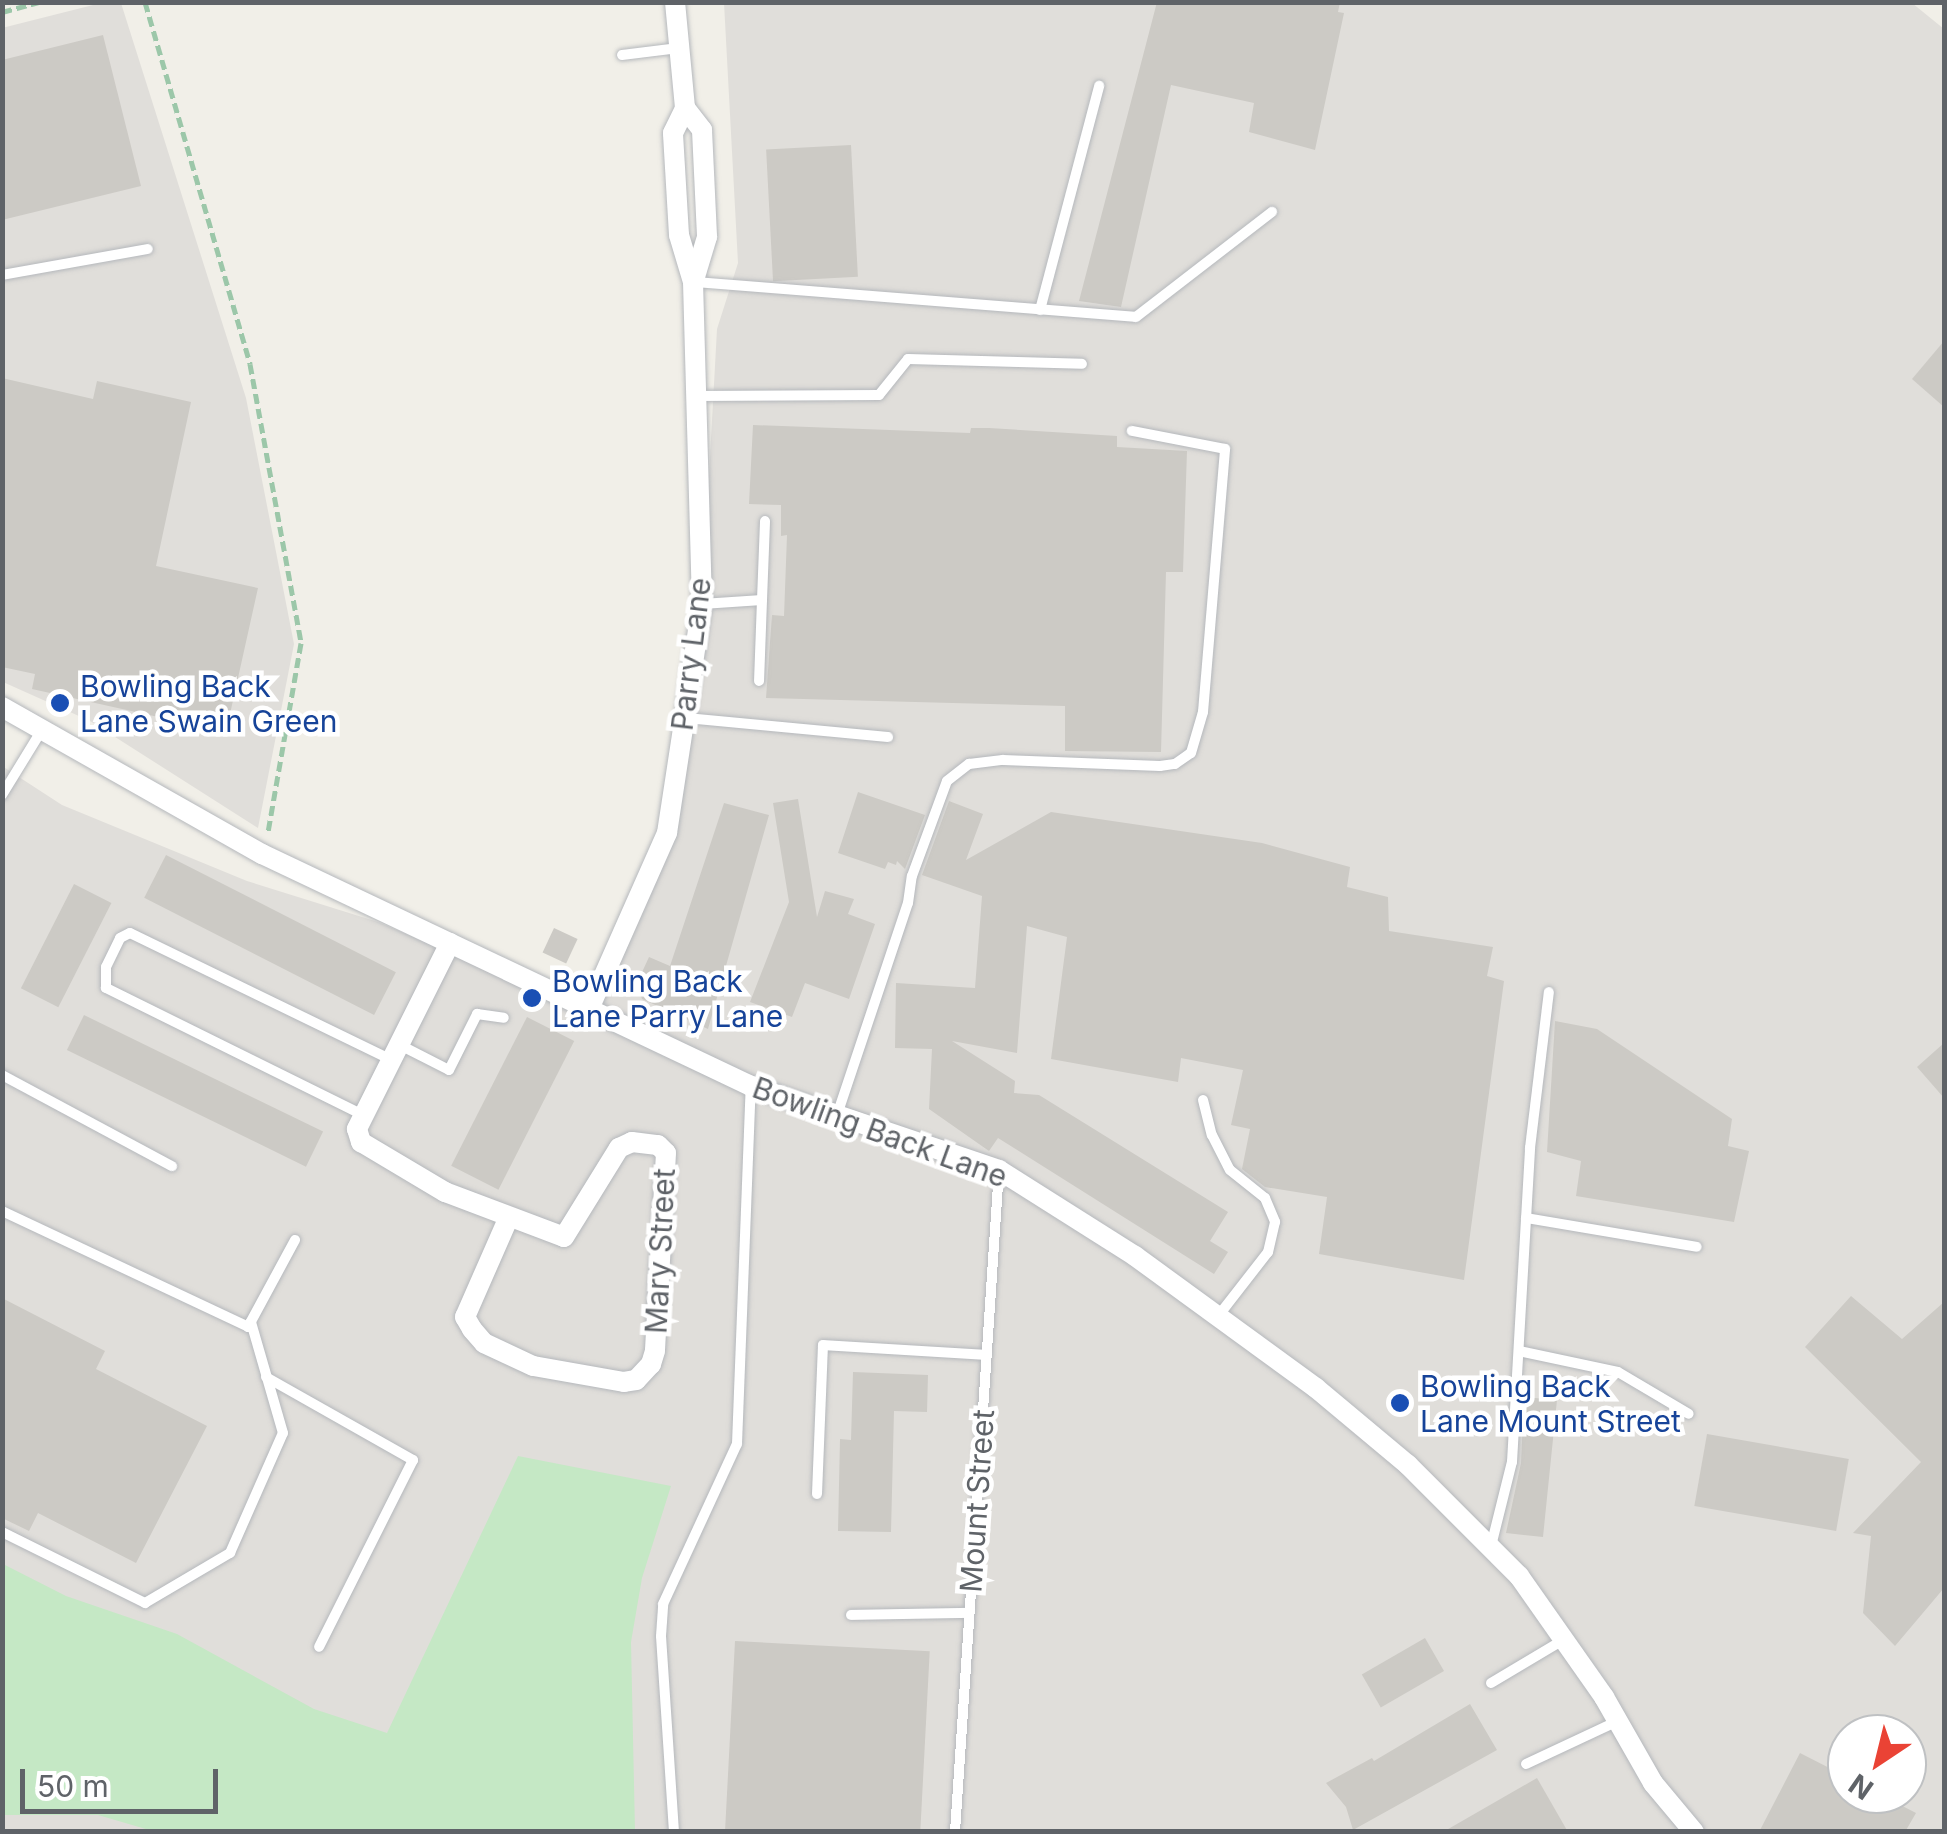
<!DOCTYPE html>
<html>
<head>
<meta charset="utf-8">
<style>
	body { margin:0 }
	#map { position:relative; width:1947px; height:1834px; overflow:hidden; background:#f1efe8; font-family:Inter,sans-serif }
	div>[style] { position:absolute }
	.industrial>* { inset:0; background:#e0deda }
	.green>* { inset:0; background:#c5e8c5 }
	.building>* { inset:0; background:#cccac5; transform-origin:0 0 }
	.path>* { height:5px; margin-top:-2.5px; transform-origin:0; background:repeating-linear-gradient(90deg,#9cc7a9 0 10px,transparent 0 15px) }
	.roads { filter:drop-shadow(0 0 2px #b5b8bc) drop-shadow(0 0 2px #b5b8bc) }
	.lane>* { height:10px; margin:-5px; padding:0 5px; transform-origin:5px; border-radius:5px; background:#fff }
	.street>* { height:20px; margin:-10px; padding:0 10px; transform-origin:10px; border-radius:10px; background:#fff }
	.dots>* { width:28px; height:28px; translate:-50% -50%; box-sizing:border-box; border:5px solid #fff; border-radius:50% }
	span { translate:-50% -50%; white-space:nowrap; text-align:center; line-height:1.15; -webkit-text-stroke:9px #fff; paint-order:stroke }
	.street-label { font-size:30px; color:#5f6368 }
	.transit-label { font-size:30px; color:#164399 }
	.left { translate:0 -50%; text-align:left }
	.frame { position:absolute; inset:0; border:5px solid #5f6368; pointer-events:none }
	.north { position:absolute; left:1827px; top:1714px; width:100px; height:100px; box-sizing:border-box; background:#fff; border:2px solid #bfc1c3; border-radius:50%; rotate:215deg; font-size:28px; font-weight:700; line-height:40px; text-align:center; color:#5f6368 }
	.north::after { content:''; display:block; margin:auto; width:35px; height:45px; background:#ea4335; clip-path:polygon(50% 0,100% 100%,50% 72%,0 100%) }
	.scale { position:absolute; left:20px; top:1769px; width:198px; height:45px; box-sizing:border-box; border:5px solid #5f6368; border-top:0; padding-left:12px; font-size:30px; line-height:35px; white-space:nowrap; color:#5f6368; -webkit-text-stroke:8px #fff; paint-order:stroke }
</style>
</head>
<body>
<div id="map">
	<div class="industrial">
		<i style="clip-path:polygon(101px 3px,121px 3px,246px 398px,294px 644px,258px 828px,90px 721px,3px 682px,2px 28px)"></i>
		<i style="clip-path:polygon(evenodd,724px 3px,1912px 3px,1944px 29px,1944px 1831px,3px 1831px,2px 766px,62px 805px,247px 881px,378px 922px,592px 1013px,589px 1009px,667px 833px,702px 604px,717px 329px,738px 263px,724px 3px,1847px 1734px,1907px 1734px,1907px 1794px,1847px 1794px,1847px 1734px)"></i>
	</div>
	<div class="green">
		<i style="clip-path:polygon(518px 1456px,671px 1486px,642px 1578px,631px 1642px,635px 1831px,156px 1832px,98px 1815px,3px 1815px,3px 1564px,66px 1596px,177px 1634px,314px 1709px,387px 1733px)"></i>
	</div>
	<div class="building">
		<i style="clip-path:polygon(1157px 2px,1340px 2px,1338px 12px,1344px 13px,1315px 150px,1249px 132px,1254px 103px,1171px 85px,1121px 307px,1079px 301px)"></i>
		<i style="clip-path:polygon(103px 35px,141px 186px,2px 220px,2px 60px)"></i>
		<i style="left:851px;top:145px;width:132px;height:85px;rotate:87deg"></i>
		<i style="clip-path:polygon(1944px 341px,1944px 407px,1912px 379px)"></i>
		<i style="clip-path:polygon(2px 378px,93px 399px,97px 381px,191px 402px,156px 566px,258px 588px,226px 732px,32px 689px,35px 674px,2px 667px)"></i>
		<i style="clip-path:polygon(753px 425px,970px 433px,971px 428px,989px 428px,1117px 436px,1117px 447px,1187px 451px,1183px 572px,1166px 572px,1161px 752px,1065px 751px,1065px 706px,766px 698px,772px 615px,784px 616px,787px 535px,781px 536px,781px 505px,749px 504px)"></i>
		<i style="clip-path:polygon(858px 792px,925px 815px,905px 869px,897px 861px,896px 865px,888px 862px,885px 869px,838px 853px)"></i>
		<i style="clip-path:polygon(798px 799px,817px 917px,825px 891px,854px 899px,848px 914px,875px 924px,849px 999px,805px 983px,792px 1017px,750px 1002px,789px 902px,773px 803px)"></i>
		<i style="clip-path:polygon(949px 801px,983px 814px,966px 860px,1051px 812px,1262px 843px,1350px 867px,1347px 887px,1388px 897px,1389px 931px,1493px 947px,1487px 976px,1504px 981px,1464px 1280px,1319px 1254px,1327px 1197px,1265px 1187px,1242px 1169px,1250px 1129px,1231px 1125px,1243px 1070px,1181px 1058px,1178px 1082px,1051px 1059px,1067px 937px,1027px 926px,1017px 1053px,952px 1041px,1015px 1081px,1014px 1093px,1039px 1095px,1228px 1212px,1210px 1241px,1228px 1252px,1214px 1274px,998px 1138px,989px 1151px,929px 1109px,932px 1049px,895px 1048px,896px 983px,975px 988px,982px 896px,922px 875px)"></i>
		<i style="clip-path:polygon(724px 803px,769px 815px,708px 1029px,642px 999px,637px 983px,649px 957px,670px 966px)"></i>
		<i style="left:166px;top:855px;width:258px;height:48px;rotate:27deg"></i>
		<i style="left:74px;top:884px;width:42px;height:117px;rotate:27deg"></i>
		<i style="left:554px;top:928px;width:26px;height:27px;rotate:25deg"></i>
		<i style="left:84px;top:1015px;width:266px;height:39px;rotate:26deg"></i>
		<i style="left:527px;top:1017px;width:53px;height:167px;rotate:27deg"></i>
		<i style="clip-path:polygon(1555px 1021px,1597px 1029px,1732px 1119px,1728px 1146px,1749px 1151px,1734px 1222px,1576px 1196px,1581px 1161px,1547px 1152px)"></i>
		<i style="clip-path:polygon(1944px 1043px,1944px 1098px,1917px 1067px)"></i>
		<i style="clip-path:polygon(1851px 1296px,1902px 1339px,1944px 1302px,1944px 1588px,1895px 1646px,1863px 1613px,1871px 1536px,1853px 1533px,1921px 1462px,1805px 1347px)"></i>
		<i style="clip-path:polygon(2px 1298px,105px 1351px,96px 1369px,207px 1426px,136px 1563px,38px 1513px,29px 1531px,2px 1518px)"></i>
		<i style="clip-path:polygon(853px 1372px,928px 1375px,927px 1412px,894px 1411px,891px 1532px,838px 1531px,840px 1439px,851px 1440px)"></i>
		<i style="clip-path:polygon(1524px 1397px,1557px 1400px,1543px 1537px,1506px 1533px,1521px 1463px)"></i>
		<i style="left:1707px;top:1434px;width:144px;height:73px;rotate:10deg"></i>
		<i style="left:1425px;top:1638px;width:38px;height:73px;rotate:60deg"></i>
		<i style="left:735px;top:1641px;width:195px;height:191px;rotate:3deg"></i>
		<i style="clip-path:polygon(1470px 1704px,1497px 1750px,1353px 1830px,1346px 1807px,1326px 1783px,1372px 1758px,1374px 1761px)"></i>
		<i style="clip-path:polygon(1800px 1753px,1847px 1777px,1847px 1794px,1879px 1794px,1916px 1813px,1905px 1832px,1759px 1832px)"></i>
		<i style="clip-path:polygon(1537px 1778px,1568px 1832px,1443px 1832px)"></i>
	</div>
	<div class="path">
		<i style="left:145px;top:2px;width:377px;rotate:73.8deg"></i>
		<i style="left:250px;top:364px;width:284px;rotate:79.6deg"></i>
		<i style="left:301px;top:643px;width:192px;rotate:99.9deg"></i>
		<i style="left:2px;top:12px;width:39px;rotate:-15deg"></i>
	</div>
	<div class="roads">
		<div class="lane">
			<i style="left:622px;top:55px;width:57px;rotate:-7deg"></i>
			<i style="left:2px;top:275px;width:148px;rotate:-10.1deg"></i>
			<i style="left:694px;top:282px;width:443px;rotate:4.5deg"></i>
			<i style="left:1136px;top:317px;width:172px;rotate:-37.7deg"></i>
			<i style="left:1040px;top:310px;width:232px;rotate:-75.2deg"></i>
			<i style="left:696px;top:396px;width:183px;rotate:-0.3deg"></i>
			<i style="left:879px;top:395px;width:46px;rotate:-51.1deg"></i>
			<i style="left:908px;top:359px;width:174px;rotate:1.6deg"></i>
			<i style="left:762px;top:600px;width:79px;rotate:-87.8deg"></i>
			<i style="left:702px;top:604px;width:60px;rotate:-3.8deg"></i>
			<i style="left:762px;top:600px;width:81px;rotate:92.1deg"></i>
			<i style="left:686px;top:718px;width:203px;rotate:5.4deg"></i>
			<i style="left:2px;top:795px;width:79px;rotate:-58.5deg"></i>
			<i style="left:398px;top:1044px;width:57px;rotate:27deg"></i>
			<i style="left:449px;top:1070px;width:63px;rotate:-63.4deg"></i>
			<i style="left:477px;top:1014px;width:27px;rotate:8deg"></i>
			<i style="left:2px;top:1075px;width:193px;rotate:28.2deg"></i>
			<i style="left:1203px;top:1100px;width:36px;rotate:76deg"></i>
			<i style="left:1212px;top:1135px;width:39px;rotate:63deg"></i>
			<i style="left:1230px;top:1170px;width:45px;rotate:38.7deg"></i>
			<i style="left:1265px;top:1198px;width:26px;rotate:67deg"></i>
			<i style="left:1275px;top:1222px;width:31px;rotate:103deg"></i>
			<i style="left:1268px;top:1252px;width:80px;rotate:127.9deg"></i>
			<i style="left:838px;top:1112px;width:220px;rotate:-71.5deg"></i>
			<i style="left:908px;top:903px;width:27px;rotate:-82deg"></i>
			<i style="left:912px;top:876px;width:101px;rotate:-69.8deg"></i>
			<i style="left:947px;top:781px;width:28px;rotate:-38deg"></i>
			<i style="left:969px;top:764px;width:34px;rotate:-7deg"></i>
			<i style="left:1003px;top:760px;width:157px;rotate:2.2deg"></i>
			<i style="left:1160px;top:766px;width:15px;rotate:-8deg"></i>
			<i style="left:1175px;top:764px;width:19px;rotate:-35deg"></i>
			<i style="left:1191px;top:753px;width:43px;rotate:-73.7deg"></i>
			<i style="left:1203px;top:712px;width:264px;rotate:-85.2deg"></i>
			<i style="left:1225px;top:449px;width:95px;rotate:-169deg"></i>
			<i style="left:363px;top:1115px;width:287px;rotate:-153.7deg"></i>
			<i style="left:106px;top:988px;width:21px;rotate:-90deg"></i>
			<i style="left:106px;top:967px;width:32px;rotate:-64deg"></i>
			<i style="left:120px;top:938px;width:11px;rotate:-27deg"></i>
			<i style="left:130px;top:933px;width:288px;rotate:25.9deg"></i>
			<i style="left:2px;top:1211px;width:272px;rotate:25.2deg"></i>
			<i style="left:248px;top:1327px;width:99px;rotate:-61.6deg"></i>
			<i style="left:1526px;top:1218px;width:173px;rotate:9.6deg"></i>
			<i style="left:1519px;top:1351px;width:101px;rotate:12deg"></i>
			<i style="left:1618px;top:1372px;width:82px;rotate:30.6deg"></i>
			<i style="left:266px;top:1377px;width:169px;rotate:29.5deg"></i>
			<i style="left:413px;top:1460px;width:209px;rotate:116.7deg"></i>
			<i style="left:817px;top:1494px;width:149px;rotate:-87.7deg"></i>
			<i style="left:823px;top:1345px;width:164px;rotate:3.5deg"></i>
			<i style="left:2px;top:1532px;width:160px;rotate:26.4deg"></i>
			<i style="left:145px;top:1603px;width:99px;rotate:-30.5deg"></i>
			<i style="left:230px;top:1553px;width:131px;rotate:-66.2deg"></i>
			<i style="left:283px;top:1433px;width:116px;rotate:-106.1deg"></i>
			<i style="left:1491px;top:1546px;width:87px;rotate:-76deg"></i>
			<i style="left:1512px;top:1462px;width:315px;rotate:-86.7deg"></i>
			<i style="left:1530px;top:1148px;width:157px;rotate:-83.1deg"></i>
			<i style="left:851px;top:1615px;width:118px;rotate:-1deg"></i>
			<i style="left:1491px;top:1683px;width:84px;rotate:-30.8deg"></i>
			<i style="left:1526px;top:1764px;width:102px;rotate:-25.1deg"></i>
			<i style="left:674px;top:1832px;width:196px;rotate:-93.8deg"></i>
			<i style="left:661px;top:1636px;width:32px;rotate:-86deg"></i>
			<i style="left:663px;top:1604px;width:176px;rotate:-65.2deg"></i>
			<i style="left:737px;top:1444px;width:357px;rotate:-87.8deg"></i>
			<i style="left:955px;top:1832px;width:663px;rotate:-86.2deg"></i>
		</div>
		<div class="street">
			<i style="left:675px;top:2px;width:106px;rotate:84.6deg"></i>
			<i style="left:685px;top:108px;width:28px;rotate:52deg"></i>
			<i style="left:702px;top:130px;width:107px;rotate:87.3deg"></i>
			<i style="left:707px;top:237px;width:45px;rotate:106.8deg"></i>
			<i style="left:2px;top:707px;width:299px;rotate:29.5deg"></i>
			<i style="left:262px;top:854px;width:541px;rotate:25.38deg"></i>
			<i style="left:751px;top:1086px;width:262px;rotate:18.7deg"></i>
			<i style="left:999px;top:1170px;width:161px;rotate:32.3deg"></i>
			<i style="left:1135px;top:1256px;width:224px;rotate:36.1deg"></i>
			<i style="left:1316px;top:1388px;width:120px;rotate:39.9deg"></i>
			<i style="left:1408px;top:1465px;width:157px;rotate:45deg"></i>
			<i style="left:1519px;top:1576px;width:148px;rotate:54.9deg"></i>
			<i style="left:1604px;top:1697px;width:99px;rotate:60.3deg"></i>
			<i style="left:1653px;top:1783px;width:64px;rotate:50.1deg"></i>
			<i style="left:450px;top:943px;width:208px;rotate:116.6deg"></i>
			<i style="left:357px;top:1129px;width:14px;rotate:73deg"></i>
			<i style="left:361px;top:1142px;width:98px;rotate:30.8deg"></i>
			<i style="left:445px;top:1192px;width:127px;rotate:20.7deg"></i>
			<i style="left:564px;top:1237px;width:105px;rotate:-58.3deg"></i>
			<i style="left:619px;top:1148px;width:14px;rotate:-25deg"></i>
			<i style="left:632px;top:1142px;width:26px;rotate:7deg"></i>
			<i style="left:658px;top:1145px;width:11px;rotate:45deg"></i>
			<i style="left:666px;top:1153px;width:198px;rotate:93.2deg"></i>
			<i style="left:655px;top:1351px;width:14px;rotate:107deg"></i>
			<i style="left:651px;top:1364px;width:22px;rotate:133deg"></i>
			<i style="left:636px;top:1380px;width:12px;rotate:171deg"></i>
			<i style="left:624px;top:1382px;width:92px;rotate:-170deg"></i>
			<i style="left:533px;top:1366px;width:54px;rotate:-154.9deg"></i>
			<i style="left:484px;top:1343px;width:18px;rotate:-131deg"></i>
			<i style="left:472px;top:1329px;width:14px;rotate:-120deg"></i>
			<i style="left:465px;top:1317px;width:107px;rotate:-66.3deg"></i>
			<i style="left:589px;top:1009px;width:193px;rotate:-66.1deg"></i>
			<i style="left:667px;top:833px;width:232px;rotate:-81.3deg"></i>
			<i style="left:702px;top:604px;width:322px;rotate:-91.6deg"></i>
			<i style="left:693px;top:282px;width:49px;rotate:-106.6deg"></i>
			<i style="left:679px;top:235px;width:102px;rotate:-93.4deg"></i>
			<i style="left:673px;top:133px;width:28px;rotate:-64deg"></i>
		</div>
	</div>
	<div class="dots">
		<i style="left:60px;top:703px;background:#1a4fb4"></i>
		<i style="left:532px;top:998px;background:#1a4fb4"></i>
		<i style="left:1400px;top:1403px;background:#1a4fb4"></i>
	</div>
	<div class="street-label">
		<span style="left:691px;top:654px;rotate:-83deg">Parry Lane</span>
		<span style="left:880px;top:1132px;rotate:20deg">Bowling Back Lane</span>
		<span style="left:660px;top:1251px;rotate:-87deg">Mary Street</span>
		<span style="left:977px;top:1501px;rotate:-86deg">Mount Street</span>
	</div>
	<div class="transit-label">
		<span class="left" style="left:80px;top:703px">Bowling Back<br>Lane Swain Green</span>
		<span class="left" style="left:552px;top:998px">Bowling Back<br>Lane Parry Lane</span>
		<span class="left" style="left:1420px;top:1403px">Bowling Back<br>Lane Mount Street</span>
	</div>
	<div class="frame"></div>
	<div class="north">N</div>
	<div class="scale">50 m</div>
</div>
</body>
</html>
